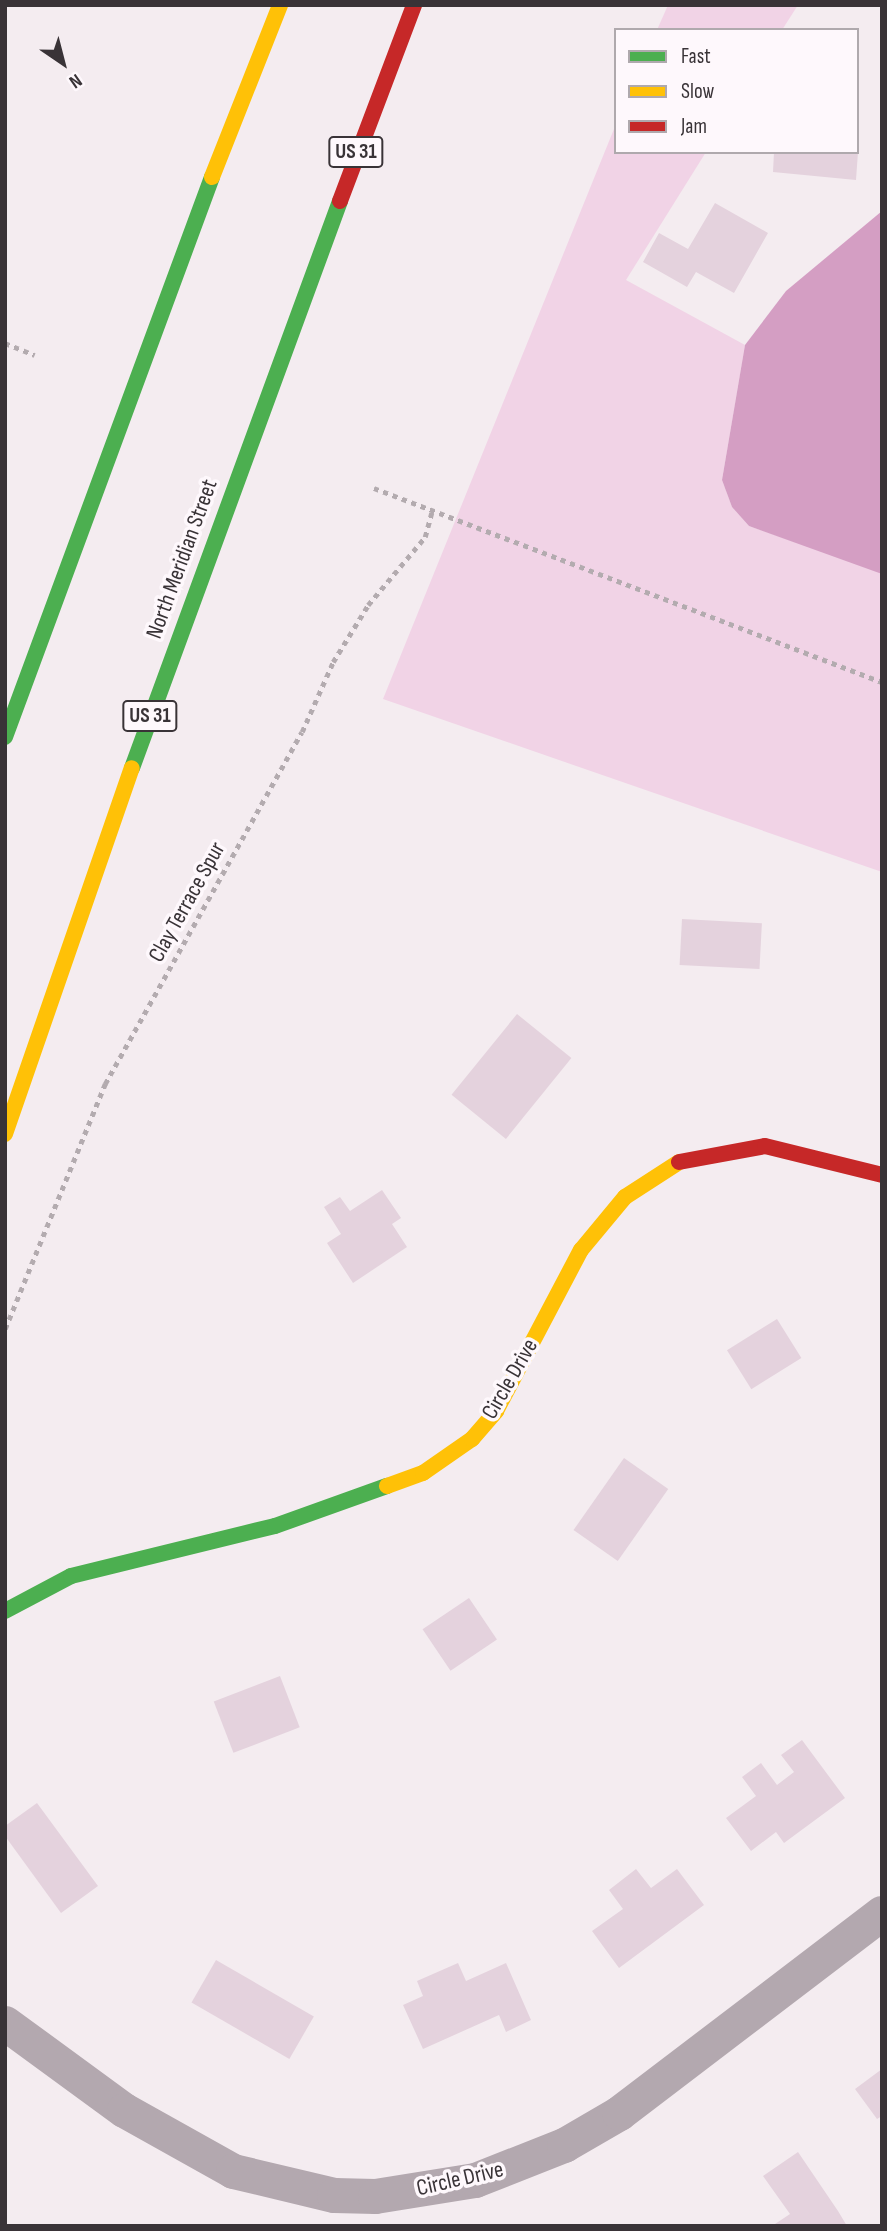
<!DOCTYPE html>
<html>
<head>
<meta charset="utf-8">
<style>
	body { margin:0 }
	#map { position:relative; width:887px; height:2231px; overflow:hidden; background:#f4ecf0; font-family:"Sofia Sans Condensed",sans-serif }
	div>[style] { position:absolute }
	.green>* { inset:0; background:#f1d3e6 }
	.water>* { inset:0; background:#d49ec3 }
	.building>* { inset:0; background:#e4d2dd; transform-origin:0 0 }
	.path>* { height:4.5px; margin-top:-2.25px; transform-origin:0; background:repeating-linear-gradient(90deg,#b3abaf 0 5px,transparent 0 10px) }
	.street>* { height:35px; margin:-17.5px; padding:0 17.5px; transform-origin:17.5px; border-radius:17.5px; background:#b3a8af }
	.fast>* { height:16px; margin:-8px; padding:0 8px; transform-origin:8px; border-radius:8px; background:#4caf50 }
	.slow>* { height:16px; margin:-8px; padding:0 8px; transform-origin:8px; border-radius:8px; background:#ffc107 }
	.jam>* { height:16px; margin:-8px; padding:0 8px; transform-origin:8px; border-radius:8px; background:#c62828 }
	span { translate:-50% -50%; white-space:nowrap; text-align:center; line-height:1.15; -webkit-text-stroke:7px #fef8fc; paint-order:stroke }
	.shield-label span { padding:2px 5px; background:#fef8fc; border:2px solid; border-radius:5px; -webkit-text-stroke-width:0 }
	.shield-label { font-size:21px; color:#393337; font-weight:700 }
	.street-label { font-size:23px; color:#393337 }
	.frame { position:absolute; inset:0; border:7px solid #393337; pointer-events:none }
	.legend { position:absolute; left:614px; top:28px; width:245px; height:126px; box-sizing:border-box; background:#fef8fc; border:2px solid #afa9ad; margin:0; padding:9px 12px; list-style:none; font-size:21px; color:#393337 }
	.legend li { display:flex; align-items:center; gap:14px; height:35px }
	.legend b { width:35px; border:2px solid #afa9ad }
	.north { position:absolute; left:28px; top:28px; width:70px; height:70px; -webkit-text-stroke:5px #fef8fc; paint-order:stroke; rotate:145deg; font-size:19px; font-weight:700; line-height:28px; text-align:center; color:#393337 }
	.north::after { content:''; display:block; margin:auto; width:24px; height:32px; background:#393337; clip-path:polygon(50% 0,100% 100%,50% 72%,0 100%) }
</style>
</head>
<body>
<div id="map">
	<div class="green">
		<i style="clip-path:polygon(668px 5px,798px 5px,782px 30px,657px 30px)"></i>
		<i style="clip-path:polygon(616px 124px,616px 152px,706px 152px,626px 280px,745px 345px,722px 480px,732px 507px,749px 526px,882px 572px,882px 872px,383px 699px)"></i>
	</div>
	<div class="water">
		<i style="clip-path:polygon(882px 211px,882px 574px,749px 526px,732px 507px,722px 480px,745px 345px,786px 291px)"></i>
	</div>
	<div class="building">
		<i style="clip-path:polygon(774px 152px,858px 152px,856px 180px,773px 172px)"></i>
		<i style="clip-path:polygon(715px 203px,768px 233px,734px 293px,696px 272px,687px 287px,643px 262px,659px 233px,688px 249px)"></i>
		<i style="left:682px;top:919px;width:80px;height:46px;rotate:3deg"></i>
		<i style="left:517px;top:1014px;width:70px;height:104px;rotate:39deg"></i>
		<i style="clip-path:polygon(382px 1190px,401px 1218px,392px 1224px,407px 1247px,353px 1283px,327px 1243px,341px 1234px,324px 1207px,340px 1197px,350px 1211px)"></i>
		<i style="left:777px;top:1319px;width:46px;height:59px;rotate:58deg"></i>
		<i style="left:624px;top:1458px;width:54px;height:88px;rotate:35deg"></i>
		<i style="left:469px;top:1598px;width:50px;height:56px;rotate:56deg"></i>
		<i style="left:280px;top:1676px;width:55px;height:71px;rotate:69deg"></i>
		<i style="clip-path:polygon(802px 1740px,845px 1798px,784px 1843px,776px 1832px,751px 1851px,726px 1818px,756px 1796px,742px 1777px,761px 1763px,777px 1785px,794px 1772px,781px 1755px)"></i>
		<i style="clip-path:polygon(37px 1803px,98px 1886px,61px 1913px,5px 1836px,5px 1826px)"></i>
		<i style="clip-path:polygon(636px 1869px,651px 1888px,677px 1869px,704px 1905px,619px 1968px,592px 1931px,623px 1909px,609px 1890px)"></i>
		<i style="left:216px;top:1960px;width:113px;height:49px;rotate:30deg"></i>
		<i style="clip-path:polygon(458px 1963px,466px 1981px,506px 1963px,531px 2020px,506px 2032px,499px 2015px,423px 2049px,403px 2005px,423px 1996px,417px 1981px)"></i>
		<i style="clip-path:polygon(882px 2069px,882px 2116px,877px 2119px,855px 2089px)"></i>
		<i style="clip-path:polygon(798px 2152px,838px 2211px,847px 2226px,772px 2226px,790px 2214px,763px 2176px)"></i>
	</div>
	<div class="path">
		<i style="left:5px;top:343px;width:32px;rotate:22deg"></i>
		<i style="left:374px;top:488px;width:544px;rotate:20.9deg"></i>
		<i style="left:5px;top:1329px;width:265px;rotate:-67.8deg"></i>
		<i style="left:105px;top:1084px;width:403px;rotate:-60.8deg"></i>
		<i style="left:302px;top:732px;width:77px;rotate:-66.1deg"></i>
		<i style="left:333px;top:662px;width:67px;rotate:-58.4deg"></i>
		<i style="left:368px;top:605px;width:89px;rotate:-50deg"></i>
		<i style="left:425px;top:537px;width:27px;rotate:-75deg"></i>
	</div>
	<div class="street">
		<i style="left:5px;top:2023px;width:147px;rotate:36.2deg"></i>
		<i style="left:124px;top:2110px;width:125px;rotate:29.2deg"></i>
		<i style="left:233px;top:2171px;width:104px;rotate:13.4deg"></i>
		<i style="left:334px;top:2195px;width:41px;rotate:1.4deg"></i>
		<i style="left:375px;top:2196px;width:101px;rotate:-9.1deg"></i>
		<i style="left:475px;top:2180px;width:96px;rotate:-21.5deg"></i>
		<i style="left:564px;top:2145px;width:64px;rotate:-30.2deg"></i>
		<i style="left:619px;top:2113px;width:330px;rotate:-37.3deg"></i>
	</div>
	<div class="fast">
		<i style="left:5px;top:737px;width:597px;rotate:-69.71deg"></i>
		<i style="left:132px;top:768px;width:604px;rotate:-69.85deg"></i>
		<i style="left:5px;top:1611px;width:75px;rotate:-27.9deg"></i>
		<i style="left:71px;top:1576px;width:210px;rotate:-13.8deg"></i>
		<i style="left:275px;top:1526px;width:119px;rotate:-19.7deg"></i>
	</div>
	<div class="slow">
		<i style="left:212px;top:177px;width:185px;rotate:-68.4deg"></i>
		<i style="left:5px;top:1134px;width:387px;rotate:-70.9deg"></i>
		<i style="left:387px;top:1486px;width:38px;rotate:-20deg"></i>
		<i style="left:423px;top:1473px;width:60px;rotate:-34.8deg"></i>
		<i style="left:472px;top:1439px;width:37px;rotate:-49deg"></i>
		<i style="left:496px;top:1411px;width:182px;rotate:-62.2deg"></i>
		<i style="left:581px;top:1250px;width:69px;rotate:-50.3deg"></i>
		<i style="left:625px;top:1197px;width:64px;rotate:-32.9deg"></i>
	</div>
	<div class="jam">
		<i style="left:340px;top:201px;width:210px;rotate:-69.3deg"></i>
		<i style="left:679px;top:1162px;width:87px;rotate:-10.5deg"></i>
		<i style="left:765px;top:1146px;width:121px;rotate:13.9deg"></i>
	</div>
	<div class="shield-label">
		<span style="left:356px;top:152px">US 31</span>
		<span style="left:150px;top:716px">US 31</span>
	</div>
	<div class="street-label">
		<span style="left:182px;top:559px;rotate:-70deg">North Meridian Street</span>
		<span style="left:187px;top:902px;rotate:-61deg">Clay Terrace Spur</span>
		<span style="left:510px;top:1379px;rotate:-60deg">Circle Drive</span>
		<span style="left:460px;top:2179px;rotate:-13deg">Circle Drive</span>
	</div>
	<div class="frame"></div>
	<ul class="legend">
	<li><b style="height:9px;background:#4caf50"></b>Fast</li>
	<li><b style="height:9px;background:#ffc107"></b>Slow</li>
	<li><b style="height:9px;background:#c62828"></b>Jam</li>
	</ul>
	<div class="north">N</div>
</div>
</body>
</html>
